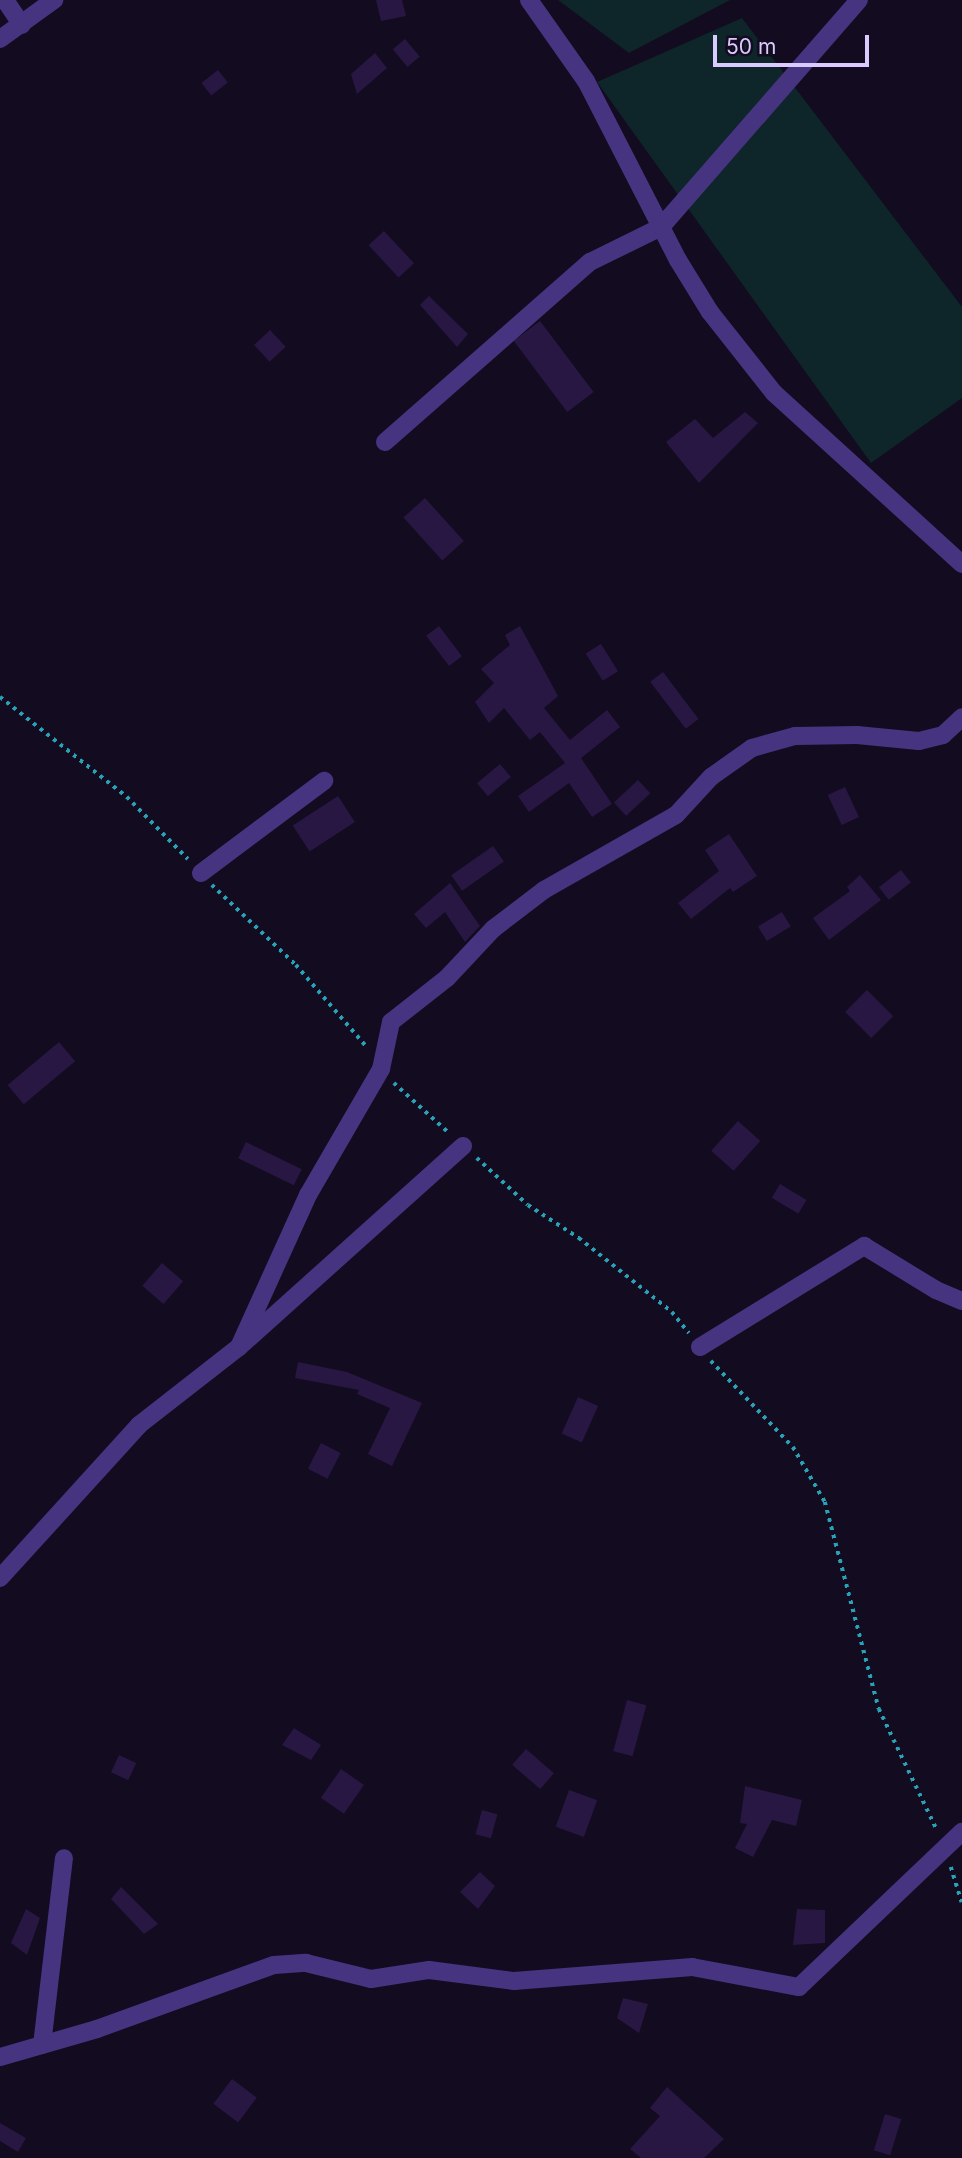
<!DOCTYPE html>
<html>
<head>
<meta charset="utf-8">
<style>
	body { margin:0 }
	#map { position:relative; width:962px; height:2158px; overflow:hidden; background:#130b20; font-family:Inter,sans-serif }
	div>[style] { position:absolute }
	.green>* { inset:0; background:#0e252a }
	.building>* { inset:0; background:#281742; transform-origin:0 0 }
	.path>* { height:3.5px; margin-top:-1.75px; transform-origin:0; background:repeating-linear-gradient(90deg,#27a2b6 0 3.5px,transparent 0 8.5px) }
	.minor>* { height:18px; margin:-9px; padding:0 9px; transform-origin:9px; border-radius:9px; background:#463481 }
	span { translate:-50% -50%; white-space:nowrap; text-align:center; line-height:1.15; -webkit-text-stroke:6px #130b20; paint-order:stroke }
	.scale { position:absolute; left:713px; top:35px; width:156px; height:32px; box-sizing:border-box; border:4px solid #dbcaff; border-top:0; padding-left:9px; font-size:21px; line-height:24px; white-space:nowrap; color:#dbcaff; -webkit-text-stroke:5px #130b20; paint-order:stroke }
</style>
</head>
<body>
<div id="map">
	<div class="green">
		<i style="clip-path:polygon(558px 0,730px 0,629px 53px)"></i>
		<i style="clip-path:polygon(742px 18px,962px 307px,962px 398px,871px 463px,597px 82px)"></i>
	</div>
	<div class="building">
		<i style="clip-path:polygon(376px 0,402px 0,406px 16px,381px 21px)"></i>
		<i style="left:405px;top:39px;width:23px;height:16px;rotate:50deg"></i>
		<i style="clip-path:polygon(375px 53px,387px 68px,357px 94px,351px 74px)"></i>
		<i style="left:218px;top:70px;width:16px;height:21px;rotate:52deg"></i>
		<i style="left:384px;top:231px;width:44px;height:21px;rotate:47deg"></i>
		<i style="clip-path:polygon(429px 296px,468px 334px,457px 347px,420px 305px)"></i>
		<i style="left:540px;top:321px;width:89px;height:33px;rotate:53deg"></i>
		<i style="left:270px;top:330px;width:23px;height:22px;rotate:47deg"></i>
		<i style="clip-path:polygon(745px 412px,758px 423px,699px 483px,666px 442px,695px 419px,713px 438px)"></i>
		<i style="left:425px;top:498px;width:58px;height:29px;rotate:48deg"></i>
		<i style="left:439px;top:626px;width:38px;height:16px;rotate:53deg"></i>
		<i style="clip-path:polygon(520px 626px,558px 696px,544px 708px,570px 740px,607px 710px,620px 727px,581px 758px,612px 804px,592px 817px,569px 783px,529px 812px,518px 796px,565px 763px,540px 732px,530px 740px,504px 708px,489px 723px,475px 702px,494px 683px,481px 669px,510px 645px,505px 635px)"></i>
		<i style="left:601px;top:644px;width:32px;height:18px;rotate:58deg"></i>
		<i style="left:663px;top:672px;width:59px;height:16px;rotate:53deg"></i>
		<i style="left:500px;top:764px;width:17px;height:30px;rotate:50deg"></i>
		<i style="left:638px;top:780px;width:18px;height:33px;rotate:47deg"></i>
		<i style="left:845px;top:787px;width:33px;height:19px;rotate:65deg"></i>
		<i style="left:338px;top:796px;width:31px;height:54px;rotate:57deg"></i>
		<i style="clip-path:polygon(729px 834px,757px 876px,733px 892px,730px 888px,691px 919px,678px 903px,719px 871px,705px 850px)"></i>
		<i style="left:493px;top:846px;width:19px;height:51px;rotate:55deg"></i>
		<i style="left:901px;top:870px;width:16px;height:28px;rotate:52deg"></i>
		<i style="clip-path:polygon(860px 875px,881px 900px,829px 940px,813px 918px,850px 891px,847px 887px)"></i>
		<i style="clip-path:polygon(450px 883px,480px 926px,465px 942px,445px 912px,426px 928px,414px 914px)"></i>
		<i style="left:782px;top:912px;width:17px;height:28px;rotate:59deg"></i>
		<i style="left:867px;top:990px;width:37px;height:31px;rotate:45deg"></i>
		<i style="left:59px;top:1042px;width:25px;height:67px;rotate:50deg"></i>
		<i style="left:738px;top:1121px;width:30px;height:40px;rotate:42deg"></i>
		<i style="left:246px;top:1142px;width:62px;height:18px;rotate:26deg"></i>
		<i style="left:780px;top:1184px;width:31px;height:16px;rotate:31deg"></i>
		<i style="left:162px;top:1263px;width:28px;height:30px;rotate:41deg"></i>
		<i style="clip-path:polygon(298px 1362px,347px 1372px,422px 1403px,392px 1466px,368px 1454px,390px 1408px,357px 1394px,359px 1390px,295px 1378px)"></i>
		<i style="left:578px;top:1397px;width:22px;height:40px;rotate:24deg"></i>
		<i style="left:321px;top:1443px;width:22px;height:29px;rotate:27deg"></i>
		<i style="left:627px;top:1700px;width:20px;height:53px;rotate:15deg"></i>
		<i style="clip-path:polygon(294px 1728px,321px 1745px,311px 1760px,282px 1745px)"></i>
		<i style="left:526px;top:1749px;width:37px;height:21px;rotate:41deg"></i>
		<i style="left:119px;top:1755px;width:19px;height:19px;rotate:25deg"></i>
		<i style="left:341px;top:1769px;width:28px;height:35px;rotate:35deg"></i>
		<i style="clip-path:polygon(745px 1786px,802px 1800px,796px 1826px,772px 1820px,753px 1857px,735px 1848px,747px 1824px,740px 1823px)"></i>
		<i style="left:569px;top:1790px;width:30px;height:39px;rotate:20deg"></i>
		<i style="left:482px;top:1810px;width:16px;height:25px;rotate:15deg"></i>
		<i style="clip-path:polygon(480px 1872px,495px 1886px,478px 1909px,460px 1892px)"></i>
		<i style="clip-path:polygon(121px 1887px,158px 1924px,144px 1934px,111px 1899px)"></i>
		<i style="clip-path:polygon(26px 1909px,40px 1918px,27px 1955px,11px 1943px)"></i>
		<i style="clip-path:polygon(797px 1909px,825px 1910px,825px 1943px,793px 1945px)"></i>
		<i style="clip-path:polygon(623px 1998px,648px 2004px,639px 2033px,617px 2018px)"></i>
		<i style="left:232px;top:2079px;width:31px;height:31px;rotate:37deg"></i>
		<i style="clip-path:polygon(667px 2087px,724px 2139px,704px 2158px,641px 2158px,630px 2149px,660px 2116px,650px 2108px)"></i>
		<i style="left:885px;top:2114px;width:17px;height:38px;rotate:17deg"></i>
		<i style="clip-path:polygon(0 2123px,26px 2138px,18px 2152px,0 2141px)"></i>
	</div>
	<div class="path">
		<i style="left:0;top:697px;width:162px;rotate:38.2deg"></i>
		<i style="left:127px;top:797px;width:87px;rotate:45.5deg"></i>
		<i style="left:212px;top:885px;width:116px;rotate:43.6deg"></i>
		<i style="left:296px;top:965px;width:107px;rotate:49.2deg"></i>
		<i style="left:394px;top:1083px;width:76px;rotate:42.3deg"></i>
		<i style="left:477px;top:1158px;width:69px;rotate:42.7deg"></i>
		<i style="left:528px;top:1205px;width:61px;rotate:32.9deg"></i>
		<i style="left:579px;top:1238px;width:119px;rotate:38.5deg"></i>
		<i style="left:672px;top:1312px;width:27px;rotate:51deg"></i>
		<i style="left:711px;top:1361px;width:119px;rotate:46.4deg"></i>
		<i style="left:793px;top:1447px;width:64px;rotate:59.8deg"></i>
		<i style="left:825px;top:1502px;width:214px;rotate:75.4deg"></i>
		<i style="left:879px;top:1709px;width:134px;rotate:64.4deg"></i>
		<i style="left:951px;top:1867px;width:37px;rotate:73deg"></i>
	</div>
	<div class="minor">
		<i style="left:5px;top:0;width:30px;rotate:56deg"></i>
		<i style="left:529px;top:0;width:99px;rotate:54.9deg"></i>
		<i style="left:586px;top:81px;width:201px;rotate:62.8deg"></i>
		<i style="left:678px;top:260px;width:61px;rotate:58.4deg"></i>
		<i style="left:710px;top:312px;width:103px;rotate:51.7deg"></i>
		<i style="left:774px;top:393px;width:254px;rotate:42.3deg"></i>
		<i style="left:0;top:39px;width:67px;rotate:-35.8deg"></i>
		<i style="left:385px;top:442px;width:273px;rotate:-41.3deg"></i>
		<i style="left:590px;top:262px;width:79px;rotate:-26.2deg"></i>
		<i style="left:661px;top:227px;width:301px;rotate:-48.9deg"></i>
		<i style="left:201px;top:873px;width:154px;rotate:-36.8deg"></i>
		<i style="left:239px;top:1347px;width:167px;rotate:-65.6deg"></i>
		<i style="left:308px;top:1195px;width:146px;rotate:-59.9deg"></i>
		<i style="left:381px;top:1069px;width:48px;rotate:-78deg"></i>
		<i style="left:391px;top:1022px;width:71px;rotate:-38.2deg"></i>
		<i style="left:447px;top:978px;width:67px;rotate:-46.8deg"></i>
		<i style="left:493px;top:929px;width:64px;rotate:-37.4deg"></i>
		<i style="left:544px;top:890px;width:152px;rotate:-29.6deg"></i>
		<i style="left:676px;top:815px;width:52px;rotate:-47.4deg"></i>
		<i style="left:711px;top:777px;width:50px;rotate:-35.3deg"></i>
		<i style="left:752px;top:748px;width:45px;rotate:-15.6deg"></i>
		<i style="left:795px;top:736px;width:62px;rotate:-0.9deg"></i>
		<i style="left:857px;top:735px;width:62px;rotate:5.5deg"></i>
		<i style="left:919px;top:741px;width:25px;rotate:-14deg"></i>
		<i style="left:943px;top:735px;width:26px;rotate:-43deg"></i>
		<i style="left:700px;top:1347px;width:193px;rotate:-31.6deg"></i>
		<i style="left:864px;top:1246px;width:84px;rotate:31.4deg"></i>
		<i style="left:936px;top:1290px;width:28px;rotate:23deg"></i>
		<i style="left:0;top:1578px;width:207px;rotate:-47.7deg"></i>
		<i style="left:139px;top:1425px;width:127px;rotate:-38deg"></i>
		<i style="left:239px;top:1347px;width:301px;rotate:-41.9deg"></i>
		<i style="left:42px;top:2045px;width:188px;rotate:-83.3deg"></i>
		<i style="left:0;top:2057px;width:101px;rotate:-16.1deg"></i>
		<i style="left:97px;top:2029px;width:188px;rotate:-19.9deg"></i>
		<i style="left:274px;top:1965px;width:32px;rotate:-4deg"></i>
		<i style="left:306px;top:1963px;width:67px;rotate:13.8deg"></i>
		<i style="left:371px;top:1979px;width:59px;rotate:-8.8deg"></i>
		<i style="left:429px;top:1970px;width:86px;rotate:7.4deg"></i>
		<i style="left:514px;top:1981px;width:179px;rotate:-4.5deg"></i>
		<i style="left:692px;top:1967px;width:109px;rotate:10.6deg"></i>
		<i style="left:799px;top:1987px;width:225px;rotate:-43.6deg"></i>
	</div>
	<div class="scale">50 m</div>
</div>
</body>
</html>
